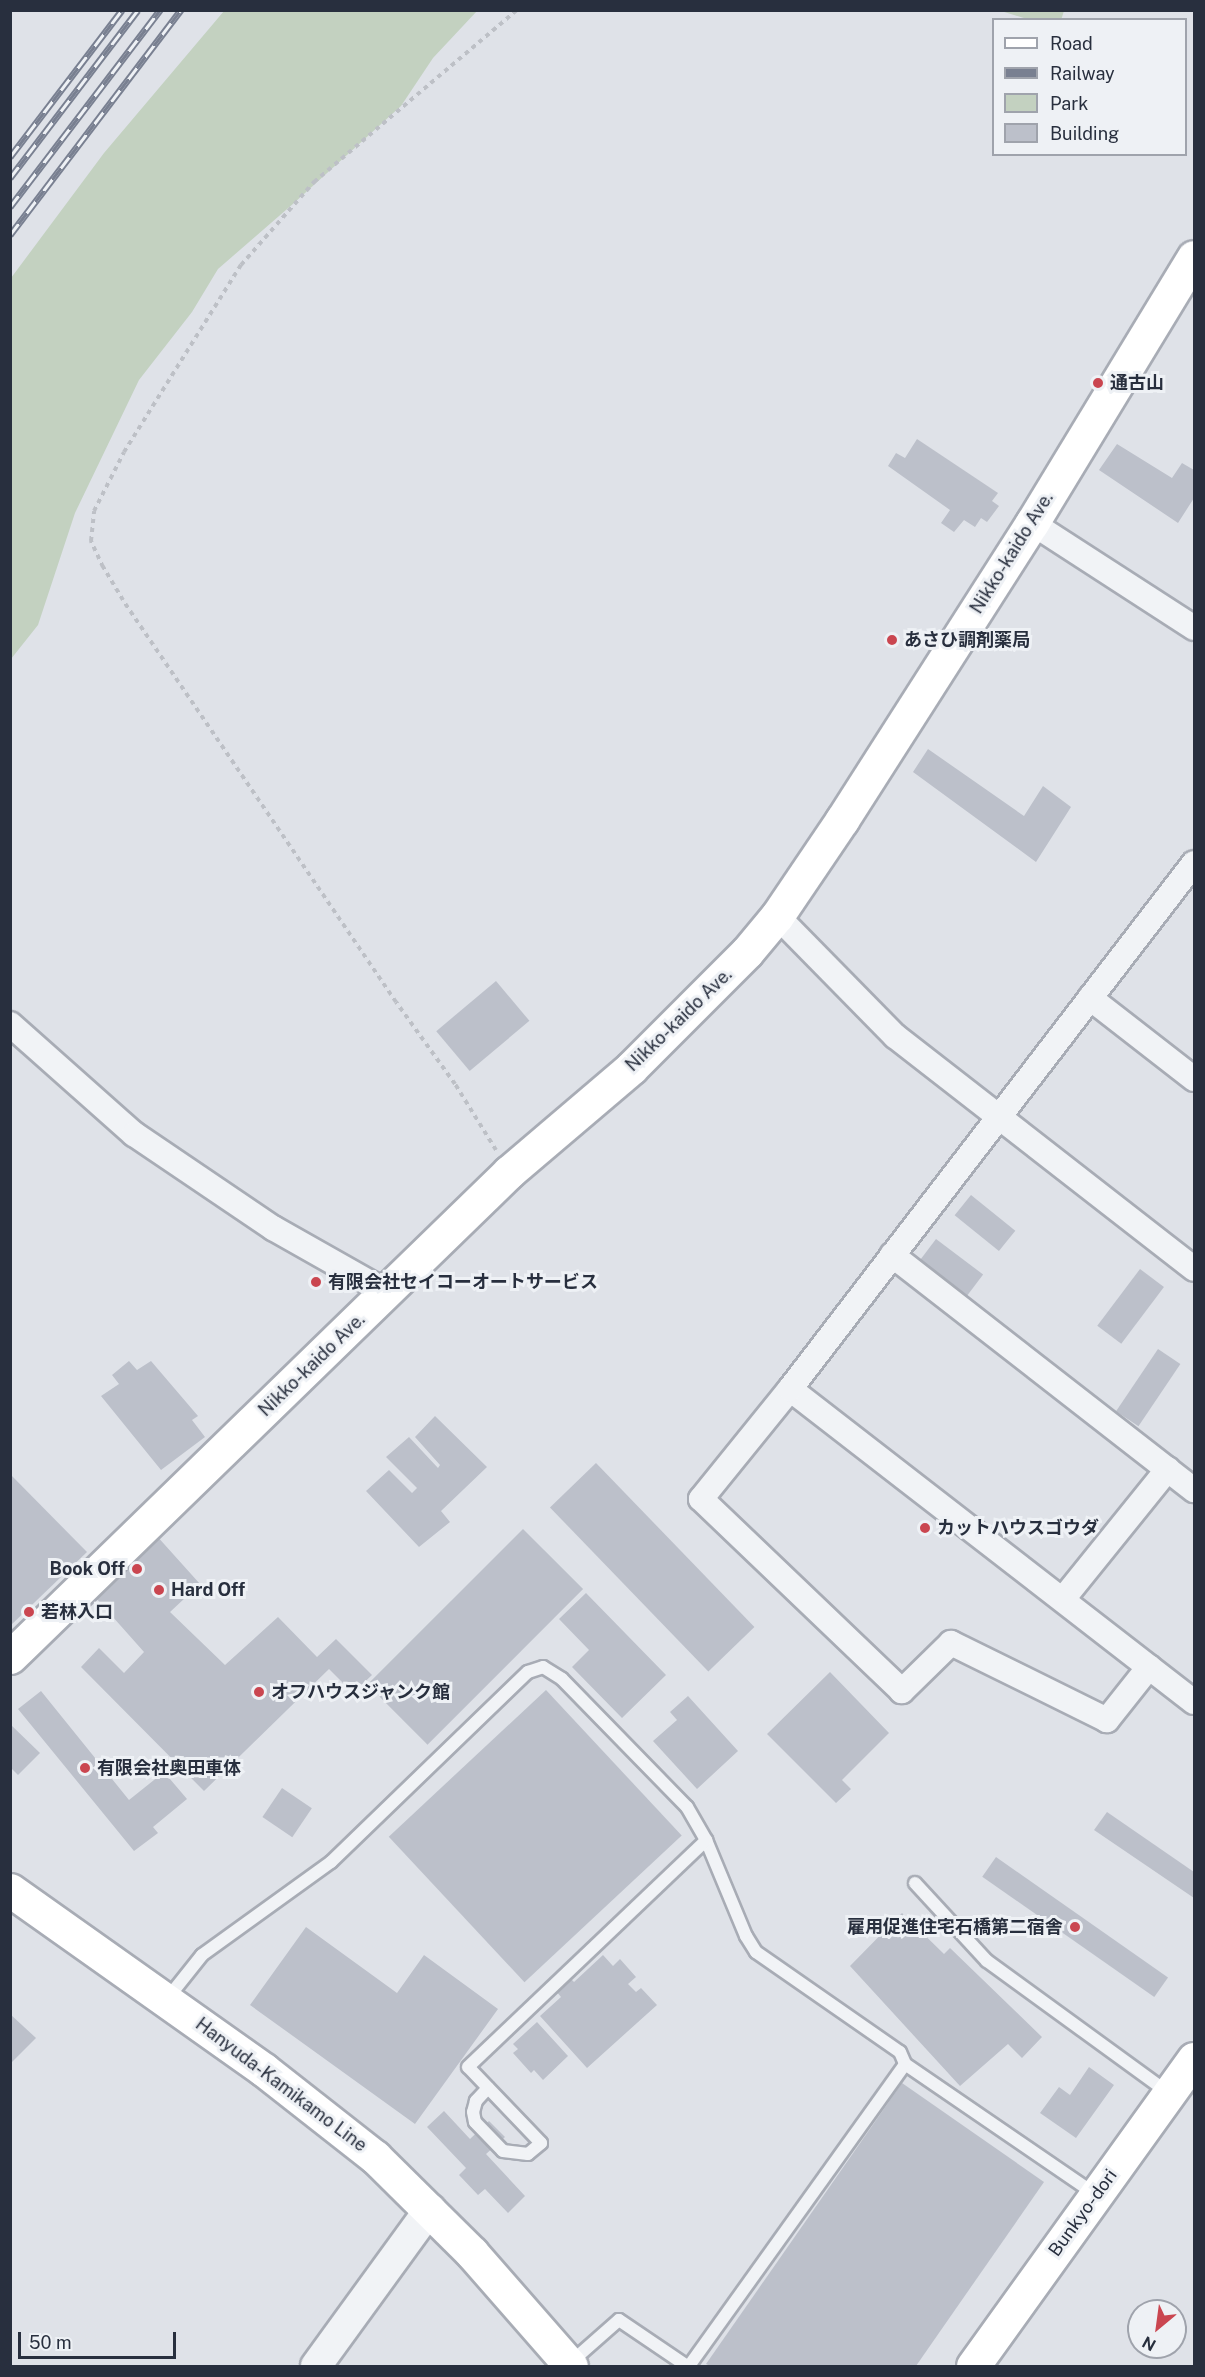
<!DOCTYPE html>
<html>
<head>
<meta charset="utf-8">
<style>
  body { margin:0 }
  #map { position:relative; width:1205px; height:2377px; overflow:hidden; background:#dfe2e8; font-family:"Public Sans","Noto Sans JP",sans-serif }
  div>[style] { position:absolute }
  .green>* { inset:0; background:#c3d1c0 }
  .building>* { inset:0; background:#bcc0ca; transform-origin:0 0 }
  .path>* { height:4px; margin-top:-2px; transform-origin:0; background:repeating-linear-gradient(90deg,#bdc0c6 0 4.5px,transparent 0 9px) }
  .roads { filter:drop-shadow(2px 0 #a8acb5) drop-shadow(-2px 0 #a8acb5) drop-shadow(0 2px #a8acb5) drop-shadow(0 -2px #a8acb5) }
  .service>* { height:12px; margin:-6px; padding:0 6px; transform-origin:6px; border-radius:6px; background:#f1f3f6 }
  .minor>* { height:24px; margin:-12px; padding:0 12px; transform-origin:12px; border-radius:12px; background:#f1f3f6 }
  .tertiary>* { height:30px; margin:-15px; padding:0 15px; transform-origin:15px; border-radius:15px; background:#f1f3f6 }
  .primary>* { height:33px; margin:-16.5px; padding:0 16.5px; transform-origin:16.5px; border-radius:16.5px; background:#fff }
  .trunk>* { height:33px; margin:-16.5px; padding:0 16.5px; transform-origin:16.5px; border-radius:16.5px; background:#fff }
  .rail>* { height:7px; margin-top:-3.5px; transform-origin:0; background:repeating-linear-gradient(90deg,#eef1f5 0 14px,#798091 0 28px); box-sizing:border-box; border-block:2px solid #798091 }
  .dots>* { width:16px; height:16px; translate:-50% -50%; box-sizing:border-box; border:3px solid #eef1f5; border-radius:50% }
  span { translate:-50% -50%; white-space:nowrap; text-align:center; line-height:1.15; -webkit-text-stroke:6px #eef1f5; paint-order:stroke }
  .poi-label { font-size:18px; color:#282f3e; font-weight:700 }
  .left { translate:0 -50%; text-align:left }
  .right { translate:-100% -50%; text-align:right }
  .street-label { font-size:18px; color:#282f3e }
  .frame { position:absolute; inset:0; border:12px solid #282f3e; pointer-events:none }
  .legend { position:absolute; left:992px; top:18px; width:195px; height:138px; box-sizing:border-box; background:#eef1f5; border:2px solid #9fa3ac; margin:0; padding:8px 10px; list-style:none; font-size:18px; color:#282f3e }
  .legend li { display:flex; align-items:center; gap:12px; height:30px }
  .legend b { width:30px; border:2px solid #9fa3ac }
  .north { position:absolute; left:1127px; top:2299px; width:60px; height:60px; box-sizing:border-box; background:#eef1f5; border:2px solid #9fa3ac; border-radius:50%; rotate:209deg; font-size:16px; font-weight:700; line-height:24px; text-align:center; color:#282f3e }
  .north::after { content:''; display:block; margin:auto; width:21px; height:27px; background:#ca4650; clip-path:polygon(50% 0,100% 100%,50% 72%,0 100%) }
  .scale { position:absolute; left:18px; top:2332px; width:158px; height:27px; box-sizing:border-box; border:3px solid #282f3e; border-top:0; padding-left:8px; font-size:18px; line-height:21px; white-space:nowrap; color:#282f3e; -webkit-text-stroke:4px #eef1f5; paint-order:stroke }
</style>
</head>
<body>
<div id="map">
  <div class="green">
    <i style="clip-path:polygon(224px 11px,477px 11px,433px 58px,401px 106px,294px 203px,218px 269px,192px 312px,139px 380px,75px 513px,38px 625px,11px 659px,11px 278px,104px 153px)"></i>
    <i style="clip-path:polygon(1001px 11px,1064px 11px,1061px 20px,1027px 19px)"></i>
  </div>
  <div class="building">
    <i style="clip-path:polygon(917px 439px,998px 493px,992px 501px,999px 506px,987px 522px,981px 518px,975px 527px,964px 520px,954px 532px,941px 523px,950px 510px,888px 466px,896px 453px,905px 458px)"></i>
    <i style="clip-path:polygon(1117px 444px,1172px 478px,1182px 463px,1194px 470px,1194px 498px,1178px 523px,1099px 470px)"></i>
    <i style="clip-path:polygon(928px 749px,1024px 816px,1043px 786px,1071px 807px,1036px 862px,913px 772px)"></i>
    <i style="left:496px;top:981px;width:52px;height:78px;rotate:50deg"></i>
    <i style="left:971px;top:1195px;width:57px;height:26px;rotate:39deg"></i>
    <i style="left:936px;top:1239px;width:59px;height:27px;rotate:37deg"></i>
    <i style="left:1140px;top:1269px;width:30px;height:71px;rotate:37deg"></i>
    <i style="left:1158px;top:1349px;width:27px;height:75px;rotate:34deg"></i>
    <i style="clip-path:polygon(129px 1361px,137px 1370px,151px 1361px,198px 1416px,192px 1420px,205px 1437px,161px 1470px,101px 1396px,119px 1384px,112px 1375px)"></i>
    <i style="clip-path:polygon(435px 1416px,487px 1467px,441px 1511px,450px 1522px,419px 1547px,366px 1491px,389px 1470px,412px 1493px,417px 1488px,386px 1457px,409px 1437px,438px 1468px,440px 1465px,415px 1437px)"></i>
    <i style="left:596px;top:1463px;width:228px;height:64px;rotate:46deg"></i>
    <i style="clip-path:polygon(10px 1474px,87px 1552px,10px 1626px)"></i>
    <i style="clip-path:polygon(147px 1525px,200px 1584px,170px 1612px,225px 1665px,278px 1617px,317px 1657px,336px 1639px,372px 1675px,353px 1693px,329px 1669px,204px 1791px,81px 1667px,99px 1648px,124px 1673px,144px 1652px,88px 1589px)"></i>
    <i style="left:523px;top:1529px;width:85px;height:220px;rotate:45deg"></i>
    <i style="clip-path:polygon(586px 1593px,666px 1675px,622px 1718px,572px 1667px,589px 1650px,559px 1619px)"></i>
    <i style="clip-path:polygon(830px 1672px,889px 1733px,842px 1780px,851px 1789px,836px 1803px,767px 1734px)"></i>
    <i style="left:546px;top:1690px;width:199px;height:215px;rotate:47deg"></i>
    <i style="clip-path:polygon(41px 1691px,129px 1800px,164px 1772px,187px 1799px,153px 1827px,158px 1833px,134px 1851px,18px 1709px)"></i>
    <i style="clip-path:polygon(688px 1696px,738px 1751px,697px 1789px,653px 1741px,677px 1720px,670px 1712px)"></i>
    <i style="clip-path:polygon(10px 1724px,40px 1753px,18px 1775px,10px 1767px)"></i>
    <i style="left:282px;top:1788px;width:36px;height:35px;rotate:34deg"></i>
    <i style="clip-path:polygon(1107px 1812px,1194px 1872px,1194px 1898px,1094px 1830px)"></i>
    <i style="left:996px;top:1857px;width:210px;height:24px;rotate:35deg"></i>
    <i style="clip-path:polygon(902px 1913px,944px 1954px,950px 1948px,1042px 2037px,1022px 2058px,1008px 2044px,960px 2086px,850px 1966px)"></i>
    <i style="clip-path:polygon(306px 1927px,397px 1993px,424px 1955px,498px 2009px,415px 2124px,250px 2005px)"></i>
    <i style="clip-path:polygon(603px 1955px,613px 1966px,620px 1959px,636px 1977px,628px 1984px,636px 1992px,641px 1988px,657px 2005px,587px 2068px,540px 2016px,561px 1997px,556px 1991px,570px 1978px,574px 1982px)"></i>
    <i style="clip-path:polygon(10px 2014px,36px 2038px,10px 2064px)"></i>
    <i style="clip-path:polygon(537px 2022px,568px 2056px,543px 2080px,534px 2070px,531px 2073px,513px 2053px,518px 2049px,513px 2044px)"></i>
    <i style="clip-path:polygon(1089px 2067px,1114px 2085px,1076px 2138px,1040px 2113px,1059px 2087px,1070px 2095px)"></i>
    <i style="clip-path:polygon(902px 2083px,1044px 2182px,916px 2366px,710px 2366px,706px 2364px)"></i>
    <i style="clip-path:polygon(444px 2111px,470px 2139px,489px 2121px,505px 2137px,486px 2154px,525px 2196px,508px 2213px,485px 2189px,478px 2195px,459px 2175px,466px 2168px,427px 2127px)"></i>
  </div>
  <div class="path">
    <i style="left:496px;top:1150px;width:78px;rotate:-121.8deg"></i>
    <i style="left:455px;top:1084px;width:101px;rotate:-125.7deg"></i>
    <i style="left:396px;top:1002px;width:486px;rotate:-124.2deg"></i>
    <i style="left:123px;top:600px;width:39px;rotate:-121deg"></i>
    <i style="left:103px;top:567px;width:29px;rotate:-115deg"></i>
    <i style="left:91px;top:541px;width:30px;rotate:-84deg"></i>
    <i style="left:94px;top:511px;width:66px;rotate:-63deg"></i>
    <i style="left:124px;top:452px;width:221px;rotate:-58deg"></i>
    <i style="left:241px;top:265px;width:111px;rotate:-48.7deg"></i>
    <i style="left:314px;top:182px;width:266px;rotate:-40.3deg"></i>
  </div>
  <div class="roads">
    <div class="service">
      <i style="left:915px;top:1883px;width:106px;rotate:47.3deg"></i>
      <i style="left:987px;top:1961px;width:223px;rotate:36deg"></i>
      <i style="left:167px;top:1999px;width:56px;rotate:-51.5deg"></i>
      <i style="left:202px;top:1955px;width:159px;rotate:-35.8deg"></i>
      <i style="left:331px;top:1862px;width:274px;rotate:-44deg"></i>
      <i style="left:528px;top:1672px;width:16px;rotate:-18deg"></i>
      <i style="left:543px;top:1667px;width:22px;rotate:32deg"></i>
      <i style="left:562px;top:1679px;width:179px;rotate:45.7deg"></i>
      <i style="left:687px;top:1807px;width:38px;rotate:60deg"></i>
      <i style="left:706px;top:1840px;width:104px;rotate:67.4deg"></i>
      <i style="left:746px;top:1936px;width:19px;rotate:58deg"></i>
      <i style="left:756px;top:1952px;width:175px;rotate:34.8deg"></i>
      <i style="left:900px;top:2052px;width:13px;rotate:67deg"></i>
      <i style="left:905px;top:2064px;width:232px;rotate:34.4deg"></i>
      <i style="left:488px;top:2088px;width:18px;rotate:133deg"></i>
      <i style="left:476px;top:2101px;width:11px;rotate:105deg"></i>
      <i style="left:473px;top:2112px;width:10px;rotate:79deg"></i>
      <i style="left:475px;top:2122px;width:40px;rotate:46deg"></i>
      <i style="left:503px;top:2151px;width:25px;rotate:7deg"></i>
      <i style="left:528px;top:2154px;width:17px;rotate:-40deg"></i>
      <i style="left:541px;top:2143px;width:105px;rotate:-133.8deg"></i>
      <i style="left:468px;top:2067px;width:329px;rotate:-43.6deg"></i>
      <i style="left:570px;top:2363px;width:65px;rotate:-41.3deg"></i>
      <i style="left:619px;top:2320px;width:82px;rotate:34.1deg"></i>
      <i style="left:689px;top:2366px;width:371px;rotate:-54.4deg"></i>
    </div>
    <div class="minor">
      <i style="left:1032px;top:523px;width:193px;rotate:32.9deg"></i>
      <i style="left:777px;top:916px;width:168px;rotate:45.5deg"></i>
      <i style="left:895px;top:1036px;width:379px;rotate:37.9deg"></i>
      <i style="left:1090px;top:998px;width:132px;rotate:37.9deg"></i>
      <i style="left:10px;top:1024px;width:166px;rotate:41.6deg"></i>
      <i style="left:134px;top:1134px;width:168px;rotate:34.1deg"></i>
      <i style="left:273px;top:1228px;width:130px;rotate:29.5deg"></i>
      <i style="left:892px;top:1255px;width:383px;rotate:37.9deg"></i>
      <i style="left:790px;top:1389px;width:511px;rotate:37.77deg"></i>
      <i style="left:1063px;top:1599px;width:167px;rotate:-51.1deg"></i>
      <i style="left:1149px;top:1667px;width:68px;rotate:128.4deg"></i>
      <i style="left:1107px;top:1720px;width:174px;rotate:-153.7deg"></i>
      <i style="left:951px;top:1643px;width:69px;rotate:135.6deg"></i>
      <i style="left:902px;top:1691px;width:278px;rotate:-136.3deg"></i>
      <i style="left:701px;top:1499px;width:141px;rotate:-51deg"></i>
      <i style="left:790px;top:1389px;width:663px;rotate:-52.47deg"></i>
    </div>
    <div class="tertiary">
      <i style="left:316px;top:2366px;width:194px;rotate:-54deg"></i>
    </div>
    <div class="primary">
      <i style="left:10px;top:1890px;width:311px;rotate:35.3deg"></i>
      <i style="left:264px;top:2070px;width:141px;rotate:38.1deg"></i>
      <i style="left:375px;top:2157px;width:136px;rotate:44.7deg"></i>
      <i style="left:472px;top:2253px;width:150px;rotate:48.8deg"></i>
      <i style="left:973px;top:2366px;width:378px;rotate:-54.3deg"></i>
    </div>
    <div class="trunk">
      <i style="left:10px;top:1657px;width:696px;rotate:-44.18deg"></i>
      <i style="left:509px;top:1172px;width:160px;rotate:-40.4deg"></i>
      <i style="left:631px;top:1068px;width:164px;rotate:-45deg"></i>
      <i style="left:747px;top:952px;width:47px;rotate:-50.2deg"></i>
      <i style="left:777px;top:916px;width:116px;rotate:-55.9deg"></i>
      <i style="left:842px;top:820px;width:353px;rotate:-57.4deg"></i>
      <i style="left:1032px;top:523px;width:311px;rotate:-58.7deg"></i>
    </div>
  </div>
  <div class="rail">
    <i style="left:10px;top:157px;width:185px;rotate:-52.7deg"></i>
    <i style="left:10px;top:178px;width:211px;rotate:-52.7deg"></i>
    <i style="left:10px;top:207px;width:248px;rotate:-52.7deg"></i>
    <i style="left:10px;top:235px;width:283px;rotate:-52.8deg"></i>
  </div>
  <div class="dots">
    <i style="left:1098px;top:383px;background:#ca4650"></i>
    <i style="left:892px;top:640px;background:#ca4650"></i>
    <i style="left:316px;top:1282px;background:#ca4650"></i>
    <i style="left:925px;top:1528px;background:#ca4650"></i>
    <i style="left:137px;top:1569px;background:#ca4650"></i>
    <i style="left:159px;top:1590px;background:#ca4650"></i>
    <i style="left:29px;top:1612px;background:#ca4650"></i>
    <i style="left:259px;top:1692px;background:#ca4650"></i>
    <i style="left:85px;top:1768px;background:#ca4650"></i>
    <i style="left:1075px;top:1927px;background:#ca4650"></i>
  </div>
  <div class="poi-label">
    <span class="left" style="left:1110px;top:383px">通古山</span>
    <span class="left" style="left:904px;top:640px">あさひ調剤薬局</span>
    <span class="left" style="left:328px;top:1282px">有限会社セイコーオートサービス</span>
    <span class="left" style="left:937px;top:1528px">カットハウスゴウダ</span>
    <span class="right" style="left:125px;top:1569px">Book Off</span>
    <span class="left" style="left:171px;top:1590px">Hard Off</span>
    <span class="left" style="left:41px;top:1612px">若林入口</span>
    <span class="left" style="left:271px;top:1692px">オフハウスジャンク館</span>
    <span class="left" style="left:97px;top:1768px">有限会社奥田車体</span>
    <span class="right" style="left:1063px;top:1927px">雇用促進住宅石橋第二宿舎</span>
  </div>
  <div class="street-label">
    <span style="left:1012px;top:553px;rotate:-58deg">Nikko-kaido Ave.</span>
    <span style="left:679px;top:1020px;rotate:-44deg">Nikko-kaido Ave.</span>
    <span style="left:312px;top:1365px;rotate:-44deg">Nikko-kaido Ave.</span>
    <span style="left:281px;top:2085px;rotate:37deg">Hanyuda-Kamikamo Line</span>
    <span style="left:1083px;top:2213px;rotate:-54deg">Bunkyo-dori</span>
  </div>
  <div class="frame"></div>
  <ul class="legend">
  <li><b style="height:8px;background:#fff"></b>Road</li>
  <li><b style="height:8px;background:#798091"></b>Railway</li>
  <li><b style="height:16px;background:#c3d1c0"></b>Park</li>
  <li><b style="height:16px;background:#bcc0ca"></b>Building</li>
  </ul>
  <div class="north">N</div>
  <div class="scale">50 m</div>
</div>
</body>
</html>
